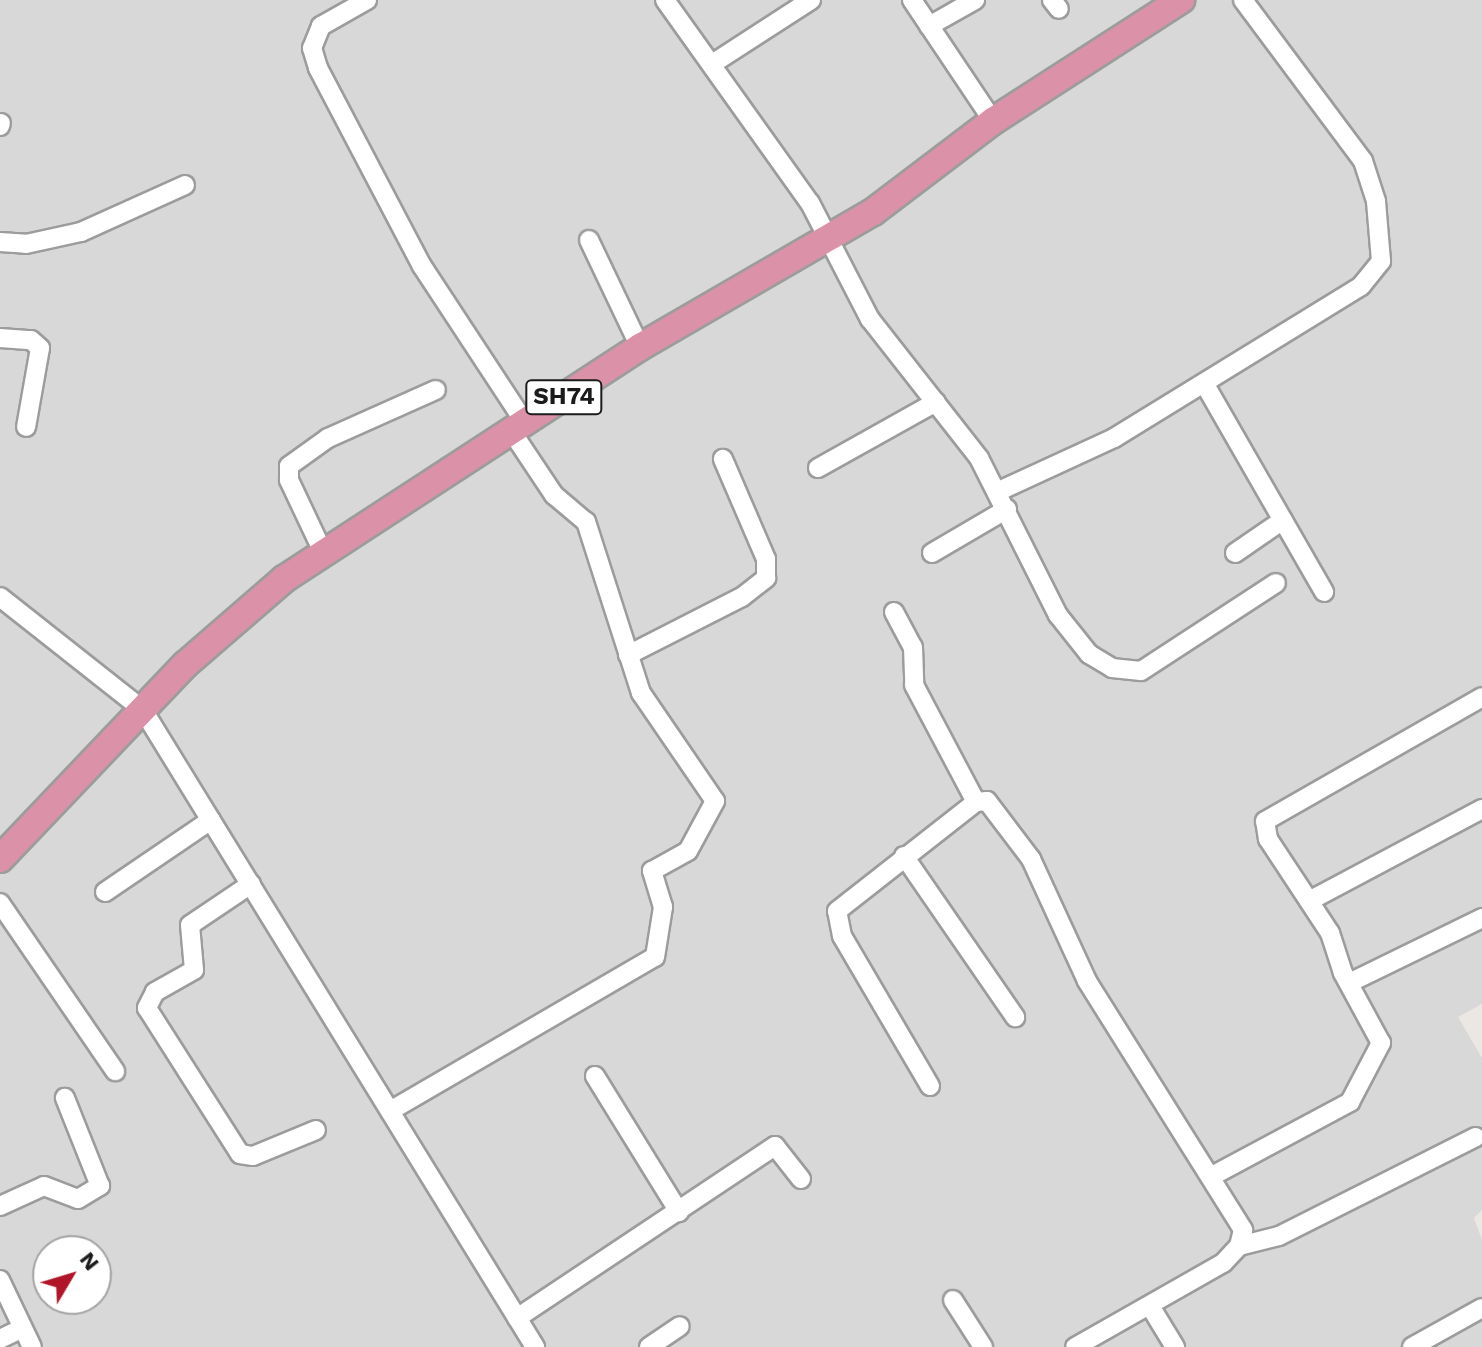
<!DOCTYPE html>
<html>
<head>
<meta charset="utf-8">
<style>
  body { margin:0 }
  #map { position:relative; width:1482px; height:1347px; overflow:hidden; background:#ebe7e2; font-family:"Work Sans",sans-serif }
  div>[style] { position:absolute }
  .residential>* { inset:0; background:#d9d8d8 }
  .roads { filter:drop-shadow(2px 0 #9c9c9c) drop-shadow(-2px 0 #9c9c9c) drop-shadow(0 2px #9c9c9c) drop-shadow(0 -2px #9c9c9c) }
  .minor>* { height:18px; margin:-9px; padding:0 9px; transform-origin:9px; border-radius:9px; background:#fff }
  .highway>* { height:26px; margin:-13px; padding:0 13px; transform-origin:13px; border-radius:13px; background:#db91a7 }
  span { translate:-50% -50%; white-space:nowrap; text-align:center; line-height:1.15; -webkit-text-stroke:8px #fff; paint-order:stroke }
  .shield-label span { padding:2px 6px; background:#fff; border:2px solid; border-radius:6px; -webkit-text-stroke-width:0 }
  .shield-label { font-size:24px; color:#1b1b1b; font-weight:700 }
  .north { position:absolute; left:32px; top:1235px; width:80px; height:80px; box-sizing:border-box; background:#fff; border:2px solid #a4a4a4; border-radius:50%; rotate:52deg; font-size:22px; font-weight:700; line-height:32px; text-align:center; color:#1b1b1b }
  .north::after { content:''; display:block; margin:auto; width:28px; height:36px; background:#b01627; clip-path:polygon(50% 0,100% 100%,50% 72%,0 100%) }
</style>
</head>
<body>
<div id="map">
  <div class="residential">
    <i style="clip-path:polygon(evenodd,0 0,1482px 0,1482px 1004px,1458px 1017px,1482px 1058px,1482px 1210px,1474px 1218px,1482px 1240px,1482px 1347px,0 1347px,0 0,48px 1251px,96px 1251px,96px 1299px,48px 1299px,48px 1251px)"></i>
  </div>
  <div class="roads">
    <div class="minor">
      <i style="left:367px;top:0;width:53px;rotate:150.5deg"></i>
      <i style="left:321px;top:26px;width:24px;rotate:112deg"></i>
      <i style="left:312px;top:48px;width:21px;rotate:73deg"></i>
      <i style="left:318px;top:68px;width:224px;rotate:62.3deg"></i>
      <i style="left:422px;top:266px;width:188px;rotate:56.7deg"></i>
      <i style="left:665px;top:0;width:249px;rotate:54.5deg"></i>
      <i style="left:810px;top:203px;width:131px;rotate:62.7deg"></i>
      <i style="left:870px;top:319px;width:177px;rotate:51.9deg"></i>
      <i style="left:979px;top:458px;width:176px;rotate:63.3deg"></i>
      <i style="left:1058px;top:615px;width:50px;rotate:51.5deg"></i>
      <i style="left:1089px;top:654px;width:27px;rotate:31deg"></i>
      <i style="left:1112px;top:668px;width:29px;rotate:6deg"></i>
      <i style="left:1141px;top:671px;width:161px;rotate:-33.1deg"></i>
      <i style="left:912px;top:0;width:146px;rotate:56.2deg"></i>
      <i style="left:1052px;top:0;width:11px;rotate:52deg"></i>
      <i style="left:929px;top:26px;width:53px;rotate:-29.5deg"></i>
      <i style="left:712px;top:64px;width:118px;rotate:-32.9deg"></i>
      <i style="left:0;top:126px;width:3px;rotate:-72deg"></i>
      <i style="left:589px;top:240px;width:119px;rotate:64.5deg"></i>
      <i style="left:0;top:242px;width:26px;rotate:4deg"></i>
      <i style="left:26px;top:244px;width:56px;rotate:-12.3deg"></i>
      <i style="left:81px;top:232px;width:114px;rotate:-24.3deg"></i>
      <i style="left:0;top:338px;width:31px;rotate:4deg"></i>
      <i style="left:31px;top:340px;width:12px;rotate:42deg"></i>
      <i style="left:40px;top:348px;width:80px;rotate:100deg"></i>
      <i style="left:1204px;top:383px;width:241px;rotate:60.1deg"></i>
      <i style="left:818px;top:468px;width:135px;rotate:-29.2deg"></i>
      <i style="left:999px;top:491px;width:127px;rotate:-24.7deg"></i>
      <i style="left:1114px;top:438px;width:290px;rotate:-31.6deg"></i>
      <i style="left:1361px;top:286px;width:32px;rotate:-51deg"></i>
      <i style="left:1381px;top:261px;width:60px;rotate:-94.8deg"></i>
      <i style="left:1376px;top:201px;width:42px;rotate:-108deg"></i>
      <i style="left:1363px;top:161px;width:201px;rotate:-126.7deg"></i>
      <i style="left:323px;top:552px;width:80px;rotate:-115.3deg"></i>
      <i style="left:289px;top:480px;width:14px;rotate:-90deg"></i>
      <i style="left:289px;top:466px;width:48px;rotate:-35.7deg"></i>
      <i style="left:328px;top:438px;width:118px;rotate:-24deg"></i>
      <i style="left:932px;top:553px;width:87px;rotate:-30.4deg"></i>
      <i style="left:1235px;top:553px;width:58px;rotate:-34.5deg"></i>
      <i style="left:0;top:597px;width:182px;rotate:38.3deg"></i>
      <i style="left:143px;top:710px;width:748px;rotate:58.39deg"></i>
      <i style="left:894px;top:612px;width:40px;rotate:62deg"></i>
      <i style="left:913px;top:647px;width:38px;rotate:88deg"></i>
      <i style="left:914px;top:685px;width:132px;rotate:62.1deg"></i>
      <i style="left:628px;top:655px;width:128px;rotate:-27deg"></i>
      <i style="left:742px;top:597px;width:31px;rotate:-38deg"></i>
      <i style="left:766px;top:578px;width:19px;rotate:-90deg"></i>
      <i style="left:766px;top:559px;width:109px;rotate:-113.3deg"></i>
      <i style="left:904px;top:856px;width:196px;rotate:55.4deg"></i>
      <i style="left:251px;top:884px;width:73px;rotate:146.1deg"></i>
      <i style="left:190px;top:925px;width:45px;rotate:84.9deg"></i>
      <i style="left:194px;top:970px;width:45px;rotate:150.6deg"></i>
      <i style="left:155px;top:992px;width:18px;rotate:117deg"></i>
      <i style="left:147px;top:1008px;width:173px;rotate:57.5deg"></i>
      <i style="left:240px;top:1154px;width:13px;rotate:9deg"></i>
      <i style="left:253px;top:1156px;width:68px;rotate:-22.4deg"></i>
      <i style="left:105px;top:892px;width:128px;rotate:-34.2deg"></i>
      <i style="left:1309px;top:901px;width:196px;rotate:-28deg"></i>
      <i style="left:0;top:903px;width:204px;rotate:55.6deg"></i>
      <i style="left:1349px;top:983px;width:148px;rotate:-26deg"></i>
      <i style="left:595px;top:1076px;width:160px;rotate:58.3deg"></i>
      <i style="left:930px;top:1086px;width:174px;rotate:-120.4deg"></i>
      <i style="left:842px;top:936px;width:25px;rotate:-101deg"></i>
      <i style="left:837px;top:911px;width:177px;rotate:-38.1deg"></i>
      <i style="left:976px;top:802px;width:11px;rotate:-5deg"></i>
      <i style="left:987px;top:801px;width:73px;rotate:52.8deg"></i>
      <i style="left:1031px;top:859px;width:134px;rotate:65.3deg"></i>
      <i style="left:1087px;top:981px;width:294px;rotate:57.9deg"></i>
      <i style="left:1243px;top:1230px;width:16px;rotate:104deg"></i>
      <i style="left:1239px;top:1246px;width:23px;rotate:133deg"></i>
      <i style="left:1223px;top:1263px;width:170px;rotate:150.4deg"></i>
      <i style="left:390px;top:1111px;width:306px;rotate:-30.2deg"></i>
      <i style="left:655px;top:957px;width:51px;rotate:-80.9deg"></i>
      <i style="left:663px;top:907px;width:38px;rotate:-107deg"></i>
      <i style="left:652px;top:871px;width:41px;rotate:-29.1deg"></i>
      <i style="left:688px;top:851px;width:57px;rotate:-61.6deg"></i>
      <i style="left:715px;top:801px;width:131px;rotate:-124.4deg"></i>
      <i style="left:641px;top:693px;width:180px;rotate:-107.8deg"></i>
      <i style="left:586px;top:522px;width:42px;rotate:-139.8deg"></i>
      <i style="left:554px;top:495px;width:76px;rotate:-123.7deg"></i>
      <i style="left:1212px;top:1176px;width:157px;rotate:-28.2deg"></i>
      <i style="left:1350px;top:1102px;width:67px;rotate:-62.3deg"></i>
      <i style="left:1381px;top:1043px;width:80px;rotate:-118.5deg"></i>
      <i style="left:1343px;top:973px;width:42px;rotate:-108deg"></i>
      <i style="left:1330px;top:933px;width:113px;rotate:-123.4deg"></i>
      <i style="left:1268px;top:839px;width:18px;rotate:-99deg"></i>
      <i style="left:1265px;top:821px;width:250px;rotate:-29.7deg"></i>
      <i style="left:0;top:1206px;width:48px;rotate:-24.4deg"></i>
      <i style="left:44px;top:1186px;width:36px;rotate:21deg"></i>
      <i style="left:78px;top:1199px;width:26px;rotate:-31deg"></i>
      <i style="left:100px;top:1186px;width:95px;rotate:-111.7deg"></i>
      <i style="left:1239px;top:1246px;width:41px;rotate:-14deg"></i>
      <i style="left:1279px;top:1236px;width:220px;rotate:-26.7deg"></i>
      <i style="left:0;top:1280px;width:74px;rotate:64.5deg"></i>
      <i style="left:953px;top:1300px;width:56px;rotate:57.4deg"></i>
      <i style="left:1150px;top:1306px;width:48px;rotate:58.6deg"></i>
      <i style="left:517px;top:1318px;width:310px;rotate:-33.7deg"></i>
      <i style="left:775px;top:1146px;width:42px;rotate:51.8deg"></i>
      <i style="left:0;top:1339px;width:25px;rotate:-26deg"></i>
      <i style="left:649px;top:1347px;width:37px;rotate:-34deg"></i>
      <i style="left:1412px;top:1347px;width:80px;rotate:-29.1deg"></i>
    </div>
    <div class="highway">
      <i style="left:0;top:859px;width:269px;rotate:-46.4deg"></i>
      <i style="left:186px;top:664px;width:130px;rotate:-40.9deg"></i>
      <i style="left:284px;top:579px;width:425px;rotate:-33.1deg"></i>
      <i style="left:640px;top:347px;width:269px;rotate:-30.1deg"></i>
      <i style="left:873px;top:212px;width:151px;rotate:-37.2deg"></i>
      <i style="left:993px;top:121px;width:224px;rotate:-32.8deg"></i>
    </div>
  </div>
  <div class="shield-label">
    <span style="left:564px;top:397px">SH74</span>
  </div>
  <div class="north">N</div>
</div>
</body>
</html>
